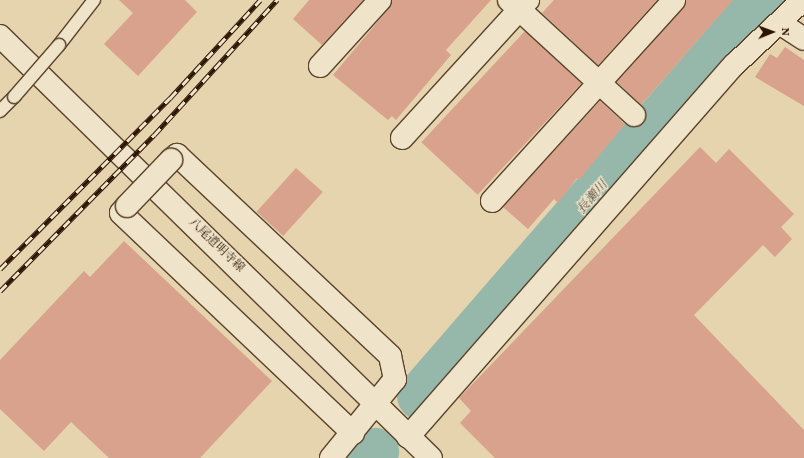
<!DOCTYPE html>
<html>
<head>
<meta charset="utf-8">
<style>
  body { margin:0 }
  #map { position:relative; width:804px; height:458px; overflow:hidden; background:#e6d4ae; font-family:Vollkorn,"Noto Serif JP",serif }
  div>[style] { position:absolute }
  .river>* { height:48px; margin:-24px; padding:0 24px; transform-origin:24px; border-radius:24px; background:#96b8ab }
  .building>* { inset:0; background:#d9a28c; transform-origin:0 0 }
  .roads { filter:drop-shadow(1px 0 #5a442c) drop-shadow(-1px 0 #5a442c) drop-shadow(0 1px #5a442c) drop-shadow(0 -1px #5a442c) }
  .service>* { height:12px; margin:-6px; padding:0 6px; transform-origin:6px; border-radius:6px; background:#efe3ca }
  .minor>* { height:22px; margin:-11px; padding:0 11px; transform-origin:11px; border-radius:11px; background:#efe3ca }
  .tertiary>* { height:22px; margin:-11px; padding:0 11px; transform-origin:11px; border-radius:11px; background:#efe3ca }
  .secondary>* { height:22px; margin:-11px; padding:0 11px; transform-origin:11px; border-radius:11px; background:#efe3ca }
  .rail>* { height:4.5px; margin-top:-2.25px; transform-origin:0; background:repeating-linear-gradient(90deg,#efe3ca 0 9px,#2b1401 0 18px); box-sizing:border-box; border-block:1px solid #2b1401 }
  .bridges { filter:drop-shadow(1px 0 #5a442c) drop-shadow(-1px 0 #5a442c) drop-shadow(0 1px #5a442c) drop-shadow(0 -1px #5a442c) }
  .service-bridge>* { height:12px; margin:-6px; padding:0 6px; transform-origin:6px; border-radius:6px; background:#efe3ca }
  .minor-bridge>* { height:22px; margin:-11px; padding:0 11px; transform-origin:11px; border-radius:11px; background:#efe3ca }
  span { translate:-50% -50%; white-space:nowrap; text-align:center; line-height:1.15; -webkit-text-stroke:3px #efe3ca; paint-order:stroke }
  .street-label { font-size:12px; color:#2b1401 }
  .water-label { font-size:13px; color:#504d3c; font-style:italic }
  .north { position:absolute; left:752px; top:12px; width:40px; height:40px; -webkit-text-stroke:3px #efe3ca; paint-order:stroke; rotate:89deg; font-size:11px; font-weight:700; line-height:16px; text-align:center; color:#2b1401 }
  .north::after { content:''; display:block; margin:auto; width:14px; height:18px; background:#2b1401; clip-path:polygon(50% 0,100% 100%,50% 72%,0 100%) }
</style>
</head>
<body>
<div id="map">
  <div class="river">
    <i style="left:421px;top:396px;width:524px;rotate:-49.1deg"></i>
    <i style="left:370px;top:458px;width:8px;rotate:-50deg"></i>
  </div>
  <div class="building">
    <i style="clip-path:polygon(119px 0,185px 0,197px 12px,138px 76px,104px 44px,133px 13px)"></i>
    <i style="clip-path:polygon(309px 0,363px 0,322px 45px,293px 19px)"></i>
    <i style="clip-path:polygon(392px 0,491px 0,446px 50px,451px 55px,396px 120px,392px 116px,388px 120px,333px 75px,389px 8px)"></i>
    <i style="clip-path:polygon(554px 0,657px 0,598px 65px,542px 13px)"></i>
    <i style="clip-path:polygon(686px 0,733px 0,641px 105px,617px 82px,683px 8px)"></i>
    <i style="left:525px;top:31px;width:77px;height:152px;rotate:43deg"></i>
    <i style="clip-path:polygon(785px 47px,804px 60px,804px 106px,755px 77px,770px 54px,777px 58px)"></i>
    <i style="clip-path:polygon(600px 101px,625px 124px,579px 180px,577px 178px,558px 203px,554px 199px,528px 229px,503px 207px)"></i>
    <i style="clip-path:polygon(700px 147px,716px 163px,729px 149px,794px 214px,781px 227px,792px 239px,775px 257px,763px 245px,694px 315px,804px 430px,804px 458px,495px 458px,460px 423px,471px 411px,459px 398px)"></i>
    <i style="left:296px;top:168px;width:36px;height:59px;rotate:42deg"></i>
    <i style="clip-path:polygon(124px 241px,272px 381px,200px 458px,109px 458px,71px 422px,44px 451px,0 409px,0 360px,84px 271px,90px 277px)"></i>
  </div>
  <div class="roads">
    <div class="service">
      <i style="left:59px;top:45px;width:57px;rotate:-52.1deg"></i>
      <i style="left:0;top:111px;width:20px;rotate:-45deg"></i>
    </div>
    <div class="minor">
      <i style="left:509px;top:0;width:170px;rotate:42.6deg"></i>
      <i style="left:781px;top:24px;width:27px;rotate:33deg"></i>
      <i style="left:320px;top:66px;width:89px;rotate:-47.7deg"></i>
      <i style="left:402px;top:138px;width:187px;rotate:-47.6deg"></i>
      <i style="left:171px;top:160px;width:8px;rotate:-40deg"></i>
      <i style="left:177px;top:155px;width:293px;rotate:43.3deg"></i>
      <i style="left:390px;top:356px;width:24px;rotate:78deg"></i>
      <i style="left:395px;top:379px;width:32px;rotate:129deg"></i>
      <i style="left:492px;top:201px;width:271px;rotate:-47.8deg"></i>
      <i style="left:127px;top:206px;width:9px;rotate:131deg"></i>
      <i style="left:121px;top:213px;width:320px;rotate:43.5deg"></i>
      <i style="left:408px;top:437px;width:495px;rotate:-48.8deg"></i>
      <i style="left:734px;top:65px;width:95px;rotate:-43.3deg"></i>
    </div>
    <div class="tertiary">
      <i style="left:331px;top:458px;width:70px;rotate:-50.8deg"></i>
    </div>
    <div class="secondary">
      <i style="left:0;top:36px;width:603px;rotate:44.4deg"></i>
    </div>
  </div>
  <div class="rail">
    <i style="left:0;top:269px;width:241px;rotate:-45.2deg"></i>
    <i style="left:170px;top:98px;width:133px;rotate:-47.4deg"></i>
    <i style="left:0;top:291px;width:219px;rotate:-45.4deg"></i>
    <i style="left:154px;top:135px;width:183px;rotate:-47.7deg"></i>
  </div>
  <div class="bridges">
    <div class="service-bridge">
      <i style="left:14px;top:97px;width:69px;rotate:-49.1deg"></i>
    </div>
    <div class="minor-bridge">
      <i style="left:127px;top:206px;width:64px;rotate:-46.3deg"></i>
    </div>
  </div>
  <div class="street-label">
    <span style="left:216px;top:246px;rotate:44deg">八尾道明寺線</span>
  </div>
  <div class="water-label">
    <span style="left:593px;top:198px;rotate:-49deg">長瀬川</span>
  </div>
  <div class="north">N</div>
</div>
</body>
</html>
